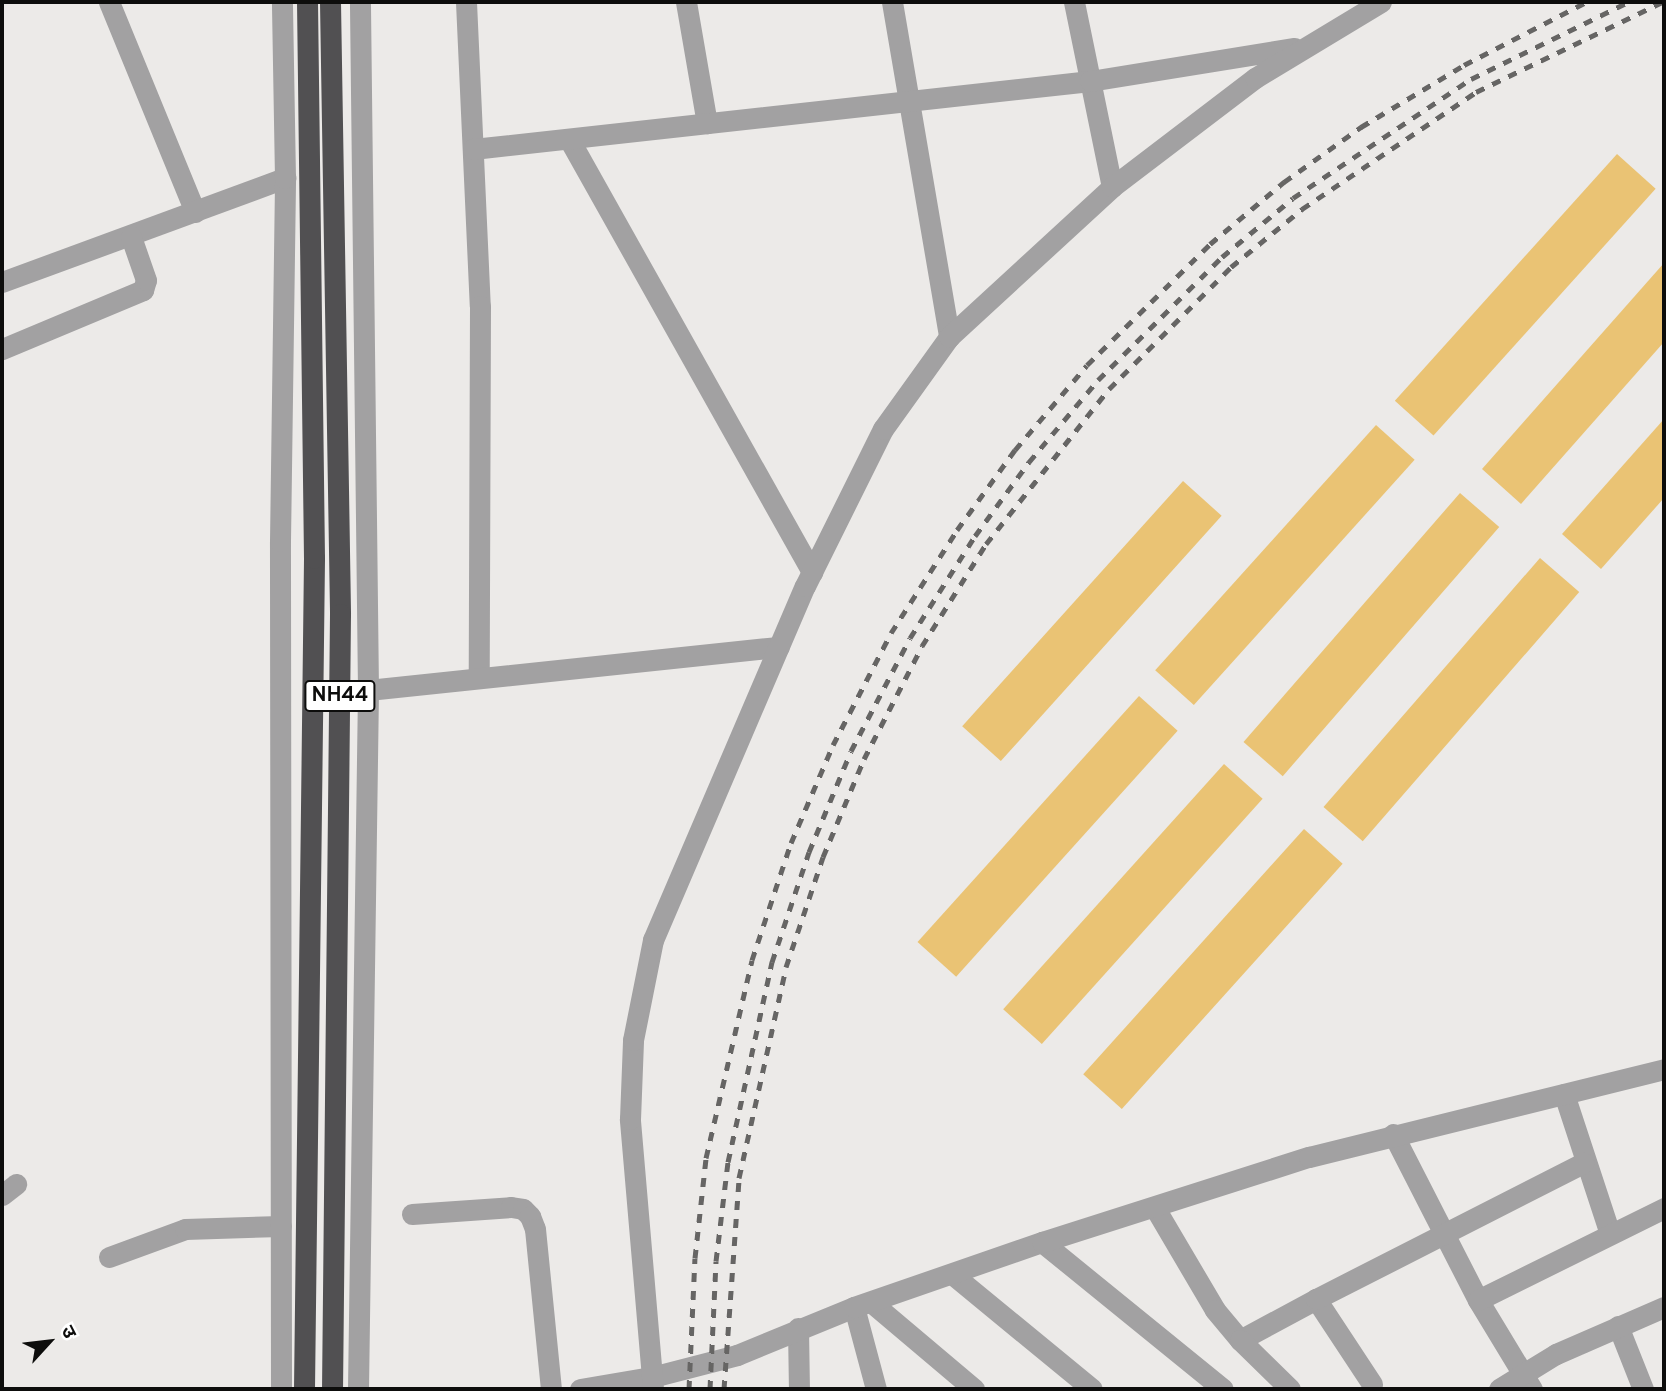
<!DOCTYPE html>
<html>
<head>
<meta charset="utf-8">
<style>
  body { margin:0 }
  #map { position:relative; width:1666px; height:1391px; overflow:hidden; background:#eceae8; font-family:Overpass,"Noto Sans Devanagari",sans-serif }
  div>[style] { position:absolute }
  .building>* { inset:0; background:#eac374; transform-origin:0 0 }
  .minor>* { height:21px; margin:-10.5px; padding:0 10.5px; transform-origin:10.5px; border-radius:10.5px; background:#a2a1a2 }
  .highway>* { height:21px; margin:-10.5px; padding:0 10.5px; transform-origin:10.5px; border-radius:10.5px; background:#515052 }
  .rail>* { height:5px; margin-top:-2.5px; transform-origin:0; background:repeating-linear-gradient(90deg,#666564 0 9px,transparent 0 18px) }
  span { translate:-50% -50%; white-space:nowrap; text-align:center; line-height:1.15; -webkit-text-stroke:5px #fff; paint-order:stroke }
  .shield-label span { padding:2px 5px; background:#fff; border:2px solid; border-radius:5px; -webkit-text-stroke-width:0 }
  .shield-label { font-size:21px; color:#0d0d0c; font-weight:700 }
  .frame { position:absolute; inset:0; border:4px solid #0d0d0c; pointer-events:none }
  .north { position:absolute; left:14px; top:1307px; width:70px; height:70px; -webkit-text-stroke:5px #fff; paint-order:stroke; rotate:63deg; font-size:19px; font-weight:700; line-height:28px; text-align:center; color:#0d0d0c }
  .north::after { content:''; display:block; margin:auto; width:24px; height:32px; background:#0d0d0c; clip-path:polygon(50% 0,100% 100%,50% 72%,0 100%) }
</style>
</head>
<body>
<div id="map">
  <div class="building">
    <i style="left:1617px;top:154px;width:52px;height:332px;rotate:42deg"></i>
    <i style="clip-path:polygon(1664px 263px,1664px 342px,1521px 504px,1482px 469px)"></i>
    <i style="clip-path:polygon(1664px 419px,1664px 498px,1601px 569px,1562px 534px)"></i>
    <i style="left:1376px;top:425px;width:52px;height:330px;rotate:42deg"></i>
    <i style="left:1183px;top:481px;width:52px;height:330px;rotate:42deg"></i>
    <i style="left:1460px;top:493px;width:52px;height:330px;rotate:41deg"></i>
    <i style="left:1540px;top:558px;width:52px;height:330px;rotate:41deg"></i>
    <i style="left:1139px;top:696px;width:52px;height:331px;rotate:42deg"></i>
    <i style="left:1224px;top:764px;width:52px;height:330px;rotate:42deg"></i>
    <i style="left:1304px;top:829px;width:52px;height:330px;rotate:42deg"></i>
  </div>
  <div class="minor">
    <i style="left:109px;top:2px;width:227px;rotate:67.7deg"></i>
    <i style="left:466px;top:2px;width:304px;rotate:87.4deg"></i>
    <i style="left:480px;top:306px;width:372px;rotate:90.2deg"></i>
    <i style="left:686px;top:2px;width:123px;rotate:80.2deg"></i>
    <i style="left:892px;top:2px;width:340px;rotate:80.3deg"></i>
    <i style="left:1074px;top:2px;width:189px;rotate:78.4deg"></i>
    <i style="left:569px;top:139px;width:497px;rotate:60.7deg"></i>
    <i style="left:473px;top:149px;width:621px;rotate:-6.29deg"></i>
    <i style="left:1090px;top:81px;width:207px;rotate:-9.2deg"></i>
    <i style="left:2px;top:282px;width:302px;rotate:-20.2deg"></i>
    <i style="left:2px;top:349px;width:153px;rotate:-22.7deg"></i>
    <i style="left:143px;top:290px;width:10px;rotate:-73deg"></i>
    <i style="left:146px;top:280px;width:46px;rotate:-109.2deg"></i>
    <i style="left:368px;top:690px;width:413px;rotate:-6deg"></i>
    <i style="left:1564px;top:1094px;width:147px;rotate:71.8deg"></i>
    <i style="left:1393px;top:1134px;width:186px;rotate:62.9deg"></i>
    <i style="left:1478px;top:1300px;width:104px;rotate:58.8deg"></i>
    <i style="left:2px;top:1195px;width:18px;rotate:-38deg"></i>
    <i style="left:1155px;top:1208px;width:118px;rotate:59.5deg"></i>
    <i style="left:1215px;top:1310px;width:39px;rotate:50deg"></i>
    <i style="left:1240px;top:1340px;width:86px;rotate:-28.3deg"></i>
    <i style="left:412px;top:1214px;width:99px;rotate:-4deg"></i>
    <i style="left:511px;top:1207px;width:12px;rotate:9deg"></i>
    <i style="left:523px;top:1209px;width:10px;rotate:45deg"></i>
    <i style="left:530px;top:1216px;width:14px;rotate:69deg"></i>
    <i style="left:535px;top:1229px;width:161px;rotate:84.3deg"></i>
    <i style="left:1042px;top:1242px;width:233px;rotate:39.1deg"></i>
    <i style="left:109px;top:1257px;width:81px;rotate:-20.2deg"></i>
    <i style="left:185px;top:1229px;width:96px;rotate:-1.8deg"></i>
    <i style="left:952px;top:1274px;width:181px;rotate:39.4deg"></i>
    <i style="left:1478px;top:1300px;width:208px;rotate:-26.3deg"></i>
    <i style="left:871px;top:1302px;width:135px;rotate:40.2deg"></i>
    <i style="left:854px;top:1307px;width:85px;rotate:75deg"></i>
    <i style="left:1618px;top:1326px;width:68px;rotate:68.4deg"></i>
    <i style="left:798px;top:1328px;width:61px;rotate:89.1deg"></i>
    <i style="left:1240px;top:1340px;width:70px;rotate:44.4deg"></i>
    <i style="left:1372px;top:1384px;width:102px;rotate:-123.4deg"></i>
    <i style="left:1316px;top:1299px;width:300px;rotate:-27deg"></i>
    <i style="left:281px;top:1389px;width:848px;rotate:-90.07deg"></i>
    <i style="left:280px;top:541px;width:363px;rotate:-89.2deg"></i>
    <i style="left:285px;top:178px;width:176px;rotate:-91deg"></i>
    <i style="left:358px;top:1389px;width:699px;rotate:-89.18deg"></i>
    <i style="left:368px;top:690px;width:688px;rotate:-90.67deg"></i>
    <i style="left:580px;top:1389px;width:73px;rotate:-9.5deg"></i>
    <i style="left:652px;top:1377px;width:88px;rotate:-14.5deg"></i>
    <i style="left:737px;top:1355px;width:126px;rotate:-22.3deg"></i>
    <i style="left:854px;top:1307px;width:199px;rotate:-19.1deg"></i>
    <i style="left:1042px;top:1242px;width:280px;rotate:-17.7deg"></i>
    <i style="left:1309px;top:1157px;width:366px;rotate:-13.9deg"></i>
    <i style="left:653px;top:1389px;width:271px;rotate:-94.9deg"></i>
    <i style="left:630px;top:1119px;width:79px;rotate:-87.8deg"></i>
    <i style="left:633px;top:1040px;width:102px;rotate:-78.7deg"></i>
    <i style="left:653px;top:940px;width:385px;rotate:-66.8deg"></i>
    <i style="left:805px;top:586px;width:175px;rotate:-63.6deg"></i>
    <i style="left:883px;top:429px;width:113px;rotate:-54.3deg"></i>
    <i style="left:949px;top:337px;width:222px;rotate:-42.6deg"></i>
    <i style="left:1112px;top:187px;width:180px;rotate:-37.3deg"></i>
    <i style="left:1255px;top:78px;width:147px;rotate:-31.1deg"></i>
    <i style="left:1499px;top:1389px;width:67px;rotate:-31.6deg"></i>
    <i style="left:1556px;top:1354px;width:118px;rotate:-23.5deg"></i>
  </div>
  <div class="highway">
    <i style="left:330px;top:2px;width:612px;rotate:89.06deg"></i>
    <i style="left:340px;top:614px;width:775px;rotate:90.59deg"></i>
    <i style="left:304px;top:1389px;width:831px;rotate:-89.31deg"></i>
    <i style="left:314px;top:558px;width:556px;rotate:-90.72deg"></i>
  </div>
  <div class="rail">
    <i style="left:689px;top:1389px;width:131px;rotate:-87.4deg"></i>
    <i style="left:695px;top:1258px;width:101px;rotate:-83.7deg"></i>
    <i style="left:706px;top:1158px;width:203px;rotate:-76.9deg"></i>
    <i style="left:752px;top:960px;width:123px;rotate:-71.6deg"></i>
    <i style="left:791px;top:843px;width:107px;rotate:-66.8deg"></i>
    <i style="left:833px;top:745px;width:126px;rotate:-62.6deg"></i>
    <i style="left:891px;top:633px;width:122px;rotate:-57.3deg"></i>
    <i style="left:957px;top:530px;width:99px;rotate:-54.1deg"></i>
    <i style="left:1015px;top:450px;width:111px;rotate:-49.7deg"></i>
    <i style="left:1087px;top:365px;width:173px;rotate:-44.5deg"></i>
    <i style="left:1210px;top:244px;width:97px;rotate:-40deg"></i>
    <i style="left:1284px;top:182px;width:95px;rotate:-35.5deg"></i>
    <i style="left:1361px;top:127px;width:120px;rotate:-31deg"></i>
    <i style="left:1464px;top:65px;width:137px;rotate:-27.3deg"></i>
    <i style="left:710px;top:1389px;width:128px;rotate:-87.3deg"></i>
    <i style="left:716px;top:1261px;width:100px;rotate:-83.1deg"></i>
    <i style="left:728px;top:1162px;width:205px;rotate:-77.6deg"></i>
    <i style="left:772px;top:962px;width:116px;rotate:-71.4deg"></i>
    <i style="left:809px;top:852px;width:109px;rotate:-67.4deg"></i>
    <i style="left:851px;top:751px;width:127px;rotate:-62.4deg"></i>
    <i style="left:910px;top:638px;width:121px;rotate:-57.5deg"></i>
    <i style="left:975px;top:536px;width:92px;rotate:-53.9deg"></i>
    <i style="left:1029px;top:462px;width:107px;rotate:-49.9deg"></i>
    <i style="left:1098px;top:380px;width:175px;rotate:-44.8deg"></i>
    <i style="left:1222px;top:257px;width:92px;rotate:-39.7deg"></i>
    <i style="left:1293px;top:198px;width:214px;rotate:-33.8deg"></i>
    <i style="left:1471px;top:79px;width:175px;rotate:-26.1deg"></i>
    <i style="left:724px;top:1389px;width:212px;rotate:-85.9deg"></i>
    <i style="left:739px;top:1178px;width:216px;rotate:-77.4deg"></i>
    <i style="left:786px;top:967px;width:116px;rotate:-71.4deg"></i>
    <i style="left:823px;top:857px;width:106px;rotate:-67.3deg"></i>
    <i style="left:864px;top:759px;width:127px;rotate:-62.8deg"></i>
    <i style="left:922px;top:646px;width:120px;rotate:-57.9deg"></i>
    <i style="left:986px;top:544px;width:198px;rotate:-51.6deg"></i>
    <i style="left:1109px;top:389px;width:173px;rotate:-45deg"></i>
    <i style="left:1231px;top:267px;width:92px;rotate:-39.2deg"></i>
    <i style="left:1302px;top:209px;width:210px;rotate:-33.9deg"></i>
    <i style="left:1476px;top:92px;width:207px;rotate:-25.8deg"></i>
  </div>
  <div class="shield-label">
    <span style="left:340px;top:696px">NH44</span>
  </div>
  <div class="frame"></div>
  <div class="north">उ</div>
</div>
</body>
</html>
